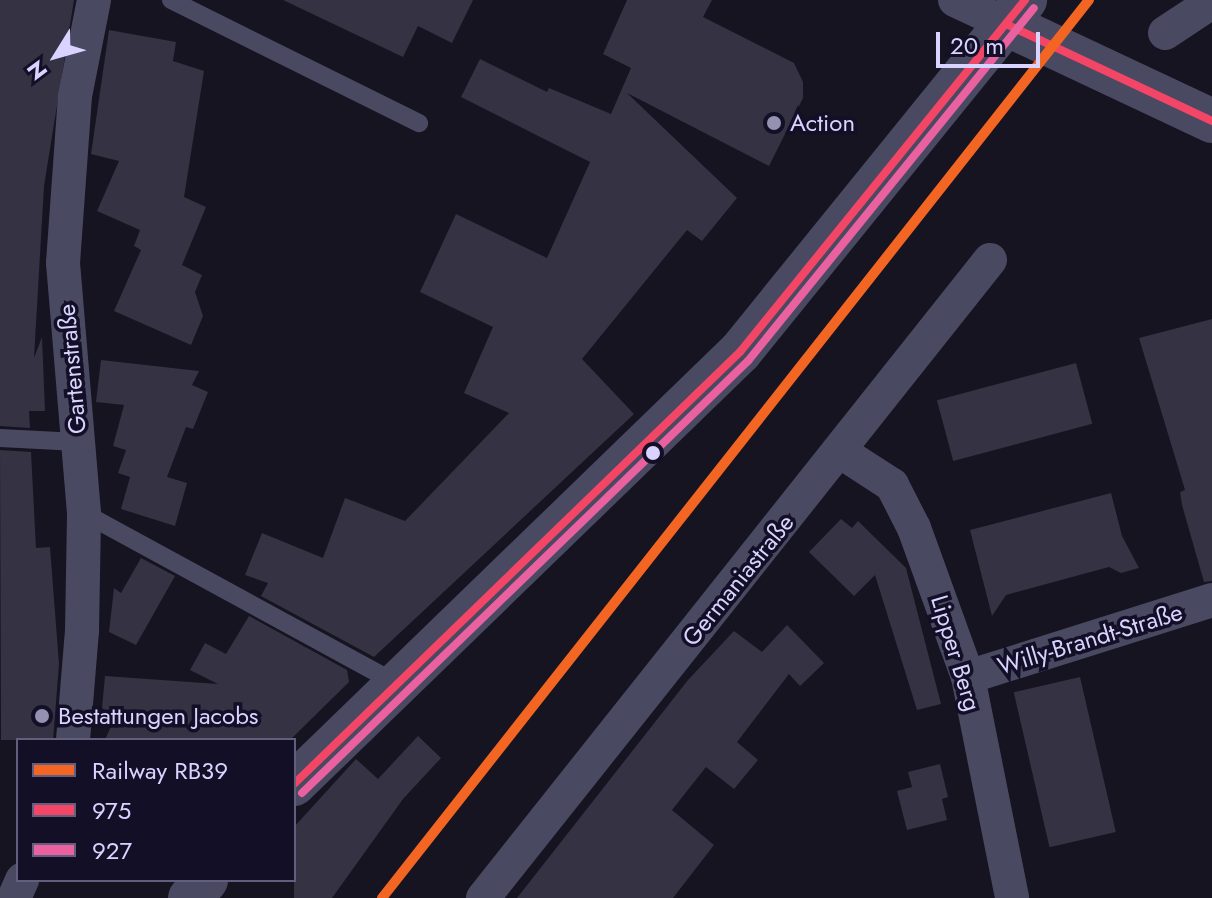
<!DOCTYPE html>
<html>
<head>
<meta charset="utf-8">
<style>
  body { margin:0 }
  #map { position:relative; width:1212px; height:898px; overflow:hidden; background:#161421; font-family:Jost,sans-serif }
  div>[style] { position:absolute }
  .building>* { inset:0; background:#343243; transform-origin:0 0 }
  .service>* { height:18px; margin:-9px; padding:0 9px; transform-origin:9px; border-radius:9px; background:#4a4962 }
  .minor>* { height:34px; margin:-17px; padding:0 17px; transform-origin:17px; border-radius:17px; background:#4a4962 }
  .tertiary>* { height:44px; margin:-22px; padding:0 22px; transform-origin:22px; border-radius:22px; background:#4a4962 }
  .bus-1>* { height:8px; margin:-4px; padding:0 4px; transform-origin:4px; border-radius:4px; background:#f34667 }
  .bus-2>* { height:8px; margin:-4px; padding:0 4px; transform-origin:4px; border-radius:4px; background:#e9619e }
  .rail-1>* { height:10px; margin:-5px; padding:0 5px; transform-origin:5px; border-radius:5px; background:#f26522 }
  .dots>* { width:22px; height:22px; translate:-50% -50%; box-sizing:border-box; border:4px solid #130f26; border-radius:50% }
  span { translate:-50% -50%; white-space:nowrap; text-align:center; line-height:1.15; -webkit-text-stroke:7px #130f26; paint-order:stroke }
  .poi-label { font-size:24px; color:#d9d4ff }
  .left { translate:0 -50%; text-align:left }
  .street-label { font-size:24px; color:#d9d4ff }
  .legend { position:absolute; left:16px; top:738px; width:280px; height:144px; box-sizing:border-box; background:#130f26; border:2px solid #625e7d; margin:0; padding:10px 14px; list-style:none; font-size:24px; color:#d9d4ff }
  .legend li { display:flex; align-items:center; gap:16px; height:40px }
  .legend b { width:40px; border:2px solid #625e7d }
  .north { position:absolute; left:16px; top:16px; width:80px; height:80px; -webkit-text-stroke:6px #130f26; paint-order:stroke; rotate:233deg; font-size:22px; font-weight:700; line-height:32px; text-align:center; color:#d9d4ff }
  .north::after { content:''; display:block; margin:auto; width:28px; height:36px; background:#d9d4ff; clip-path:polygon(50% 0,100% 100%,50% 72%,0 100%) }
  .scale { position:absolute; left:936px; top:32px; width:104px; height:36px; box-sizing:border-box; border:4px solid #d9d4ff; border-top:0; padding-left:10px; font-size:24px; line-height:28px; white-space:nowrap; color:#d9d4ff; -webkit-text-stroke:6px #130f26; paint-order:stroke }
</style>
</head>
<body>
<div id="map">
  <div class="building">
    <i style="clip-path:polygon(0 0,74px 0,44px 186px,34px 358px,42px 337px,45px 411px,29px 411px,30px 428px,0 426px)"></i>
    <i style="clip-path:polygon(283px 0,473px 0,452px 43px,418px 26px,403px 57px)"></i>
    <i style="clip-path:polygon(627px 0,712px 0,703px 17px,794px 63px,803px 82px,803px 98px,769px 166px,627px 93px,737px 198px,702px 241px,687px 230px,582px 359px,634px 414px,374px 657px,261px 596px,268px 583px,245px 575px,262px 533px,323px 558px,345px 498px,405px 521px,509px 413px,464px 393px,493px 327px,420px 292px,456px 214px,547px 258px,590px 162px,461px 97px,480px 59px,547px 92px,549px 88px,611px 114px,631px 68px,603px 54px)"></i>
    <i style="clip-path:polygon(109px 30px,176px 42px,173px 61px,204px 71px,184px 197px,206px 207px,182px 265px,202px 275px,195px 292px,203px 316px,191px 345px,114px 311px,141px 250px,134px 246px,140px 230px,97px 211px,119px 161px,91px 154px)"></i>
    <i style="clip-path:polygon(1212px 319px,1212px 581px,1204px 582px,1182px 505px,1180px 492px,1185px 490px,1139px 338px)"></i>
    <i style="clip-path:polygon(101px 360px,199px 371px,192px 385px,208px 392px,193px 429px,186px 427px,167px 477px,187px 483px,175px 526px,121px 509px,130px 477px,118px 473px,126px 450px,113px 446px,124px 405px,96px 402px)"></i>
    <i style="left:1076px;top:363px;width:63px;height:144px;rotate:75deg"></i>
    <i style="clip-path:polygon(0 450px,31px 452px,36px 548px,50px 547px,59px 664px,53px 740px,1px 740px)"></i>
    <i style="clip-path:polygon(1111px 493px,1122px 536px,1139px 568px,1121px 573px,1109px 567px,1006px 595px,992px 616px,970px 530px)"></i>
    <i style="clip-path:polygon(841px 519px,852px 528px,858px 521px,906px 568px,941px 704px,917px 710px,875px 575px,854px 596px,809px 552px)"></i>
    <i style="clip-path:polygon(141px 558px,175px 576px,136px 645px,109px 632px,114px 588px,121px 593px)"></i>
    <i style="clip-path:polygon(249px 616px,347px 670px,349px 682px,290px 740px,105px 740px,115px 717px,102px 708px,105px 676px,218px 684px,190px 670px,205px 643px,226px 654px)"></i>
    <i style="clip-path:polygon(787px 625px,824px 663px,800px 686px,789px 674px,737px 742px,758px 760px,734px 789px,706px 767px,672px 810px,714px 845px,673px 898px,517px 898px,688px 680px,734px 631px,762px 652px)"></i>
    <i style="left:1080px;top:677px;width:159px;height:68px;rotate:77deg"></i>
    <i style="clip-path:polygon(418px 736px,441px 758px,403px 799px,332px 898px,294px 898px,294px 827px,356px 759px,378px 779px)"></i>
    <i style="clip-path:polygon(940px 764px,948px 797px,942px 799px,947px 820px,907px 830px,897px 791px,912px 787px,908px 772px)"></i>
  </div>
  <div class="service">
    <i style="left:171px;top:0;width:277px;rotate:26.4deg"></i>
    <i style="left:0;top:438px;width:78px;rotate:2.9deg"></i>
    <i style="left:84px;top:513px;width:353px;rotate:28.6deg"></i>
  </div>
  <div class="minor">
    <i style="left:955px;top:0;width:56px;rotate:25.2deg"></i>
    <i style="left:1165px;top:33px;width:56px;rotate:-33.4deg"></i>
    <i style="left:841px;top:452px;width:61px;rotate:32.9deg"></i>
    <i style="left:892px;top:485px;width:48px;rotate:62.9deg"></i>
    <i style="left:914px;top:528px;width:158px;rotate:70.1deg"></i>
    <i style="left:968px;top:677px;width:225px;rotate:78.7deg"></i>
    <i style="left:968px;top:677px;width:256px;rotate:-17.5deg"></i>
    <i style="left:73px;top:740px;width:109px;rotate:-85.3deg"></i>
    <i style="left:82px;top:631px;width:118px;rotate:-89deg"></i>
    <i style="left:84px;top:513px;width:251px;rotate:-94.8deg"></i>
    <i style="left:63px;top:263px;width:167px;rotate:-85.9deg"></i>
    <i style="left:75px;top:96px;width:98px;rotate:-78.8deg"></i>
    <i style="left:14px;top:898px;width:20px;rotate:-66deg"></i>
    <i style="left:483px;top:898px;width:815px;rotate:-51.53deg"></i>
  </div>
  <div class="tertiary">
    <i style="left:1006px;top:24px;width:228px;rotate:25.2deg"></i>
    <i style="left:294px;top:784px;width:621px;rotate:-44.09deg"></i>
    <i style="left:740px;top:352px;width:453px;rotate:-51deg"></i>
    <i style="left:190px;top:898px;width:24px;rotate:-48deg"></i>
  </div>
  <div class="bus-1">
    <i style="left:1006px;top:24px;width:228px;rotate:25.2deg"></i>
    <i style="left:294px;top:784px;width:621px;rotate:-44.09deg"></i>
    <i style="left:740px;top:352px;width:453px;rotate:-51deg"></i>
  </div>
  <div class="bus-2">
    <i style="left:302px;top:793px;width:621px;rotate:-44.09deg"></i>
    <i style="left:748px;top:361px;width:454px;rotate:-51deg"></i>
  </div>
  <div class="rail-1">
    <i style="left:382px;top:898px;width:1143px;rotate:-51.79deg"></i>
  </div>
  <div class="dots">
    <i style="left:774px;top:123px;background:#9591b1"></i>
    <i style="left:653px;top:453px;background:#d9d4ff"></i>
    <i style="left:42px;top:716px;background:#9591b1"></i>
  </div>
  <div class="poi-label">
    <span class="left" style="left:790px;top:123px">Action</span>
    <span class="left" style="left:58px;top:716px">Bestattungen Jacobs</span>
  </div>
  <div class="street-label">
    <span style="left:72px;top:369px;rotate:-95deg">Gartenstraße</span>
    <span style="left:738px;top:580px;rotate:-51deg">Germaniastraße</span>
    <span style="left:1090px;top:639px;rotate:-17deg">Willy-Brandt-Straße</span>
    <span style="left:956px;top:653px;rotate:73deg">Lipper Berg</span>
  </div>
  <ul class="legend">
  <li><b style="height:10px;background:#f26522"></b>Railway RB39</li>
  <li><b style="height:10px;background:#f34667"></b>975</li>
  <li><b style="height:10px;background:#e9619e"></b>927</li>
  </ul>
  <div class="north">N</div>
  <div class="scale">20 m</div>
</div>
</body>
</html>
